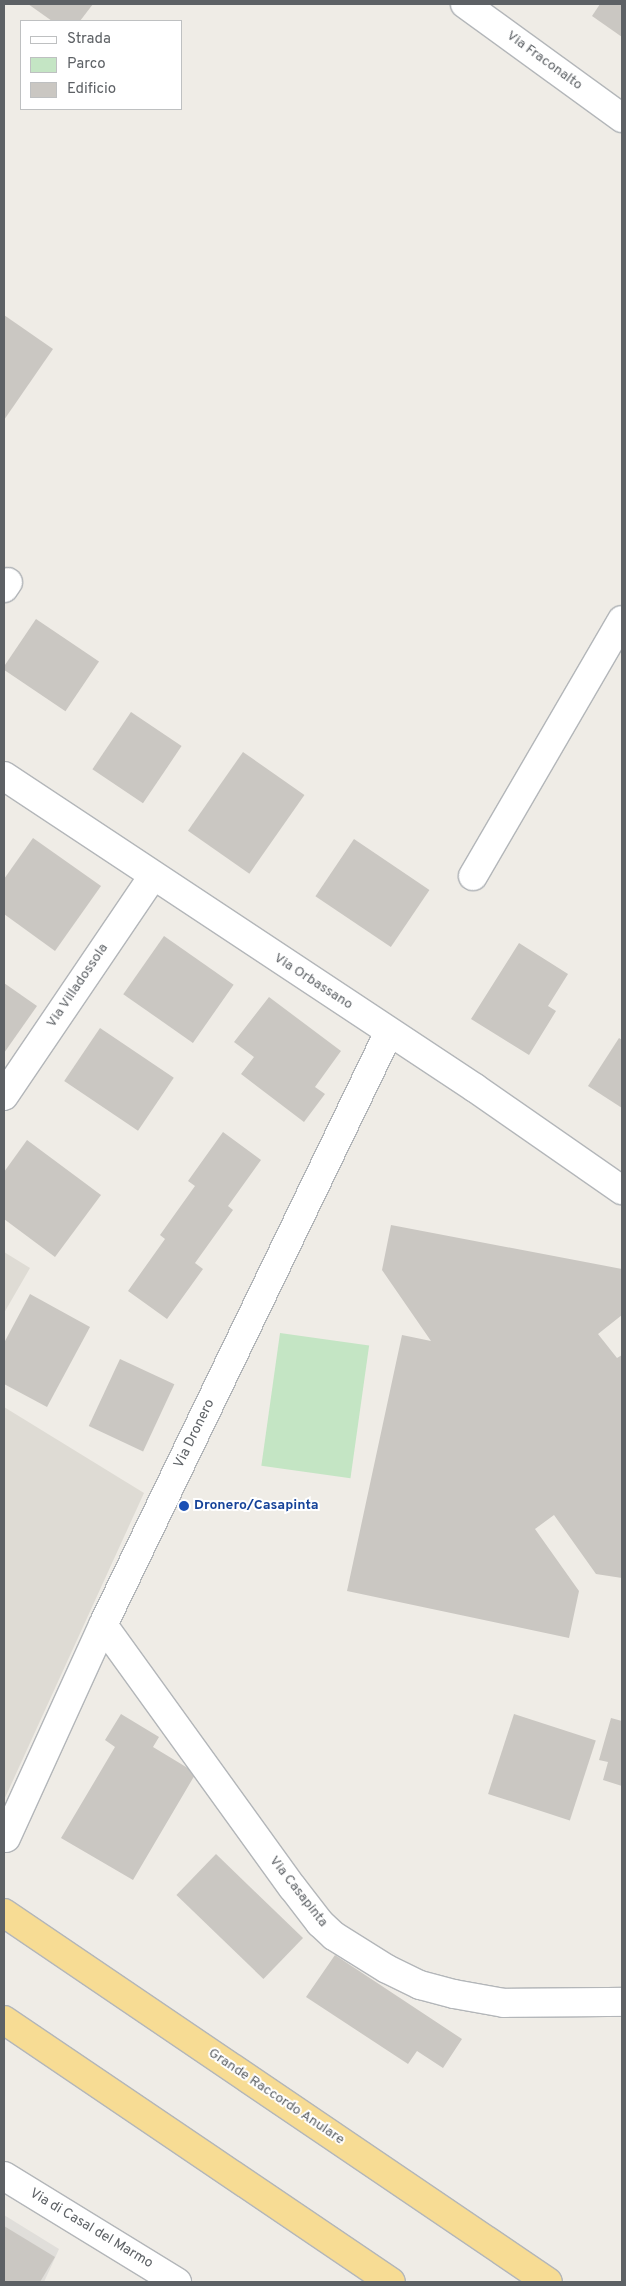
<!DOCTYPE html>
<html>
<head>
<meta charset="utf-8">
<style>
  body { margin:0 }
  #map { position:relative; width:626px; height:2286px; overflow:hidden; background:#efece6; font-family:Overpass,sans-serif }
  div>[style] { position:absolute }
  .industrial>* { inset:0; background:#e0deda }
  .education>* { inset:0; background:#dedbd4 }
  .green>* { inset:0; background:#c4e5c4; transform-origin:0 0 }
  .building>* { inset:0; background:#cac7c2; transform-origin:0 0 }
  .roads { filter:drop-shadow(1px 0 #b3b6b9) drop-shadow(-1px 0 #b3b6b9) drop-shadow(0 1px #b3b6b9) drop-shadow(0 -1px #b3b6b9) }
  .street>* { height:28px; margin:-14px; padding:0 14px; transform-origin:14px; border-radius:14px; background:#fff }
  .secondary>* { height:28px; margin:-14px; padding:0 14px; transform-origin:14px; border-radius:14px; background:#fff }
  .highway>* { height:28px; margin:-14px; padding:0 14px; transform-origin:14px; border-radius:14px; background:#f7dc94 }
  .dots>* { width:14px; height:14px; translate:-50% -50%; box-sizing:border-box; border:2px solid #fff; border-radius:50% }
  span { translate:-50% -50%; white-space:nowrap; text-align:center; line-height:1.15; -webkit-text-stroke:4px #fff; paint-order:stroke }
  .street-label { font-size:14px; color:#5d6165 }
  .transit-label { font-size:14px; color:#164399; font-weight:700 }
  .left { translate:0 -50%; text-align:left }
  .frame { position:absolute; inset:0; border:5px solid #5d6165; pointer-events:none }
  .legend { position:absolute; left:20px; top:20px; width:162px; height:90px; box-sizing:border-box; background:#fff; border:1px solid #bec0c1; margin:0; padding:6px 9px; list-style:none; font-size:15px; color:#5d6165 }
  .legend li { display:flex; align-items:center; gap:10px; height:25px }
  .legend b { width:25px; border:1px solid #bec0c1 }
</style>
</head>
<body>
<div id="map">
  <div class="industrial">
    <i style="clip-path:polygon(4px 2215px,59px 2249px,44px 2282px,4px 2282px)"></i>
  </div>
  <div class="education">
    <i style="clip-path:polygon(4px 1252px,30px 1268px,4px 1313px)"></i>
    <i style="clip-path:polygon(4px 1407px,144px 1493px,4px 1800px)"></i>
  </div>
  <div class="green">
    <i style="left:280px;top:1333px;width:90px;height:134px;rotate:8deg"></i>
  </div>
  <div class="building">
    <i style="clip-path:polygon(28px 4px,93px 4px,80px 21px,52px 21px)"></i>
    <i style="clip-path:polygon(600px 4px,622px 4px,622px 37px,592px 16px)"></i>
    <i style="clip-path:polygon(4px 315px,53px 349px,4px 420px)"></i>
    <i style="left:36px;top:619px;width:76px;height:60px;rotate:34deg"></i>
    <i style="left:131px;top:712px;width:61px;height:69px;rotate:34deg"></i>
    <i style="left:243px;top:752px;width:75px;height:96px;rotate:35deg"></i>
    <i style="clip-path:polygon(33px 838px,101px 886px,55px 951px,4px 914px,4px 879px)"></i>
    <i style="left:354px;top:839px;width:91px;height:69px;rotate:34deg"></i>
    <i style="left:164px;top:936px;width:85px;height:71px;rotate:35deg"></i>
    <i style="clip-path:polygon(519px 943px,568px 974px,548px 1006px,556px 1011px,529px 1055px,471px 1019px)"></i>
    <i style="clip-path:polygon(4px 983px,37px 1006px,4px 1053px)"></i>
    <i style="clip-path:polygon(269px 997px,341px 1051px,315px 1087px,325px 1094px,304px 1122px,241px 1074px,254px 1057px,234px 1042px)"></i>
    <i style="left:100px;top:1028px;width:89px;height:64px;rotate:34deg"></i>
    <i style="clip-path:polygon(619px 1038px,622px 1040px,622px 1108px,588px 1086px)"></i>
    <i style="clip-path:polygon(223px 1132px,261px 1160px,228px 1206px,233px 1210px,195px 1263px,203px 1269px,167px 1319px,128px 1291px,165px 1239px,160px 1235px,195px 1186px,188px 1181px)"></i>
    <i style="clip-path:polygon(27px 1140px,101px 1195px,55px 1257px,4px 1219px,4px 1172px)"></i>
    <i style="clip-path:polygon(391px 1225px,622px 1269px,622px 1315px,598px 1334px,617px 1358px,622px 1355px,622px 1578px,596px 1574px,554px 1515px,535px 1529px,579px 1591px,569px 1638px,347px 1591px,402px 1335px,431px 1341px,382px 1270px)"></i>
    <i style="clip-path:polygon(30px 1294px,90px 1327px,47px 1407px,4px 1384px,4px 1343px)"></i>
    <i style="left:120px;top:1359px;width:60px;height:74px;rotate:25deg"></i>
    <i style="clip-path:polygon(121px 1714px,159px 1737px,153px 1747px,196px 1773px,133px 1880px,61px 1838px,115px 1747px,105px 1740px)"></i>
    <i style="left:514px;top:1714px;width:86px;height:84px;rotate:18deg"></i>
    <i style="clip-path:polygon(611px 1718px,622px 1721px,622px 1786px,603px 1780px,608px 1762px,599px 1760px)"></i>
    <i style="left:216px;top:1854px;width:121px;height:57px;rotate:44deg"></i>
    <i style="clip-path:polygon(335px 1955px,462px 2039px,443px 2068px,417px 2051px,408px 2064px,306px 1997px)"></i>
    <i style="clip-path:polygon(4px 2226px,55px 2257px,40px 2282px,4px 2282px)"></i>
  </div>
  <div class="roads">
    <div class="street">
      <i style="left:465px;top:4px;width:194px;rotate:36deg"></i>
      <i style="left:4px;top:588px;width:7px;rotate:-56deg"></i>
      <i style="left:4px;top:776px;width:565px;rotate:33.52deg"></i>
      <i style="left:475px;top:1088px;width:179px;rotate:34.8deg"></i>
      <i style="left:473px;top:876px;width:296px;rotate:-59.8deg"></i>
      <i style="left:4px;top:1096px;width:266px;rotate:-55.9deg"></i>
      <i style="left:103px;top:1625px;width:324px;rotate:54.2deg"></i>
      <i style="left:293px;top:1888px;width:44px;rotate:52.4deg"></i>
      <i style="left:320px;top:1923px;width:19px;rotate:43deg"></i>
      <i style="left:334px;top:1936px;width:62px;rotate:31.9deg"></i>
      <i style="left:387px;top:1969px;width:37px;rotate:26deg"></i>
      <i style="left:420px;top:1985px;width:35px;rotate:15deg"></i>
      <i style="left:454px;top:1994px;width:51px;rotate:10.2deg"></i>
      <i style="left:504px;top:2003px;width:118px;rotate:-0.5deg"></i>
      <i style="left:6px;top:1838px;width:234px;rotate:-65.5deg"></i>
      <i style="left:103px;top:1625px;width:658px;rotate:-64.25deg"></i>
    </div>
    <div class="secondary">
      <i style="left:4px;top:2176px;width:203px;rotate:31.5deg"></i>
    </div>
    <div class="highway">
      <i style="left:4px;top:1913px;width:657px;rotate:34.15deg"></i>
      <i style="left:4px;top:2020px;width:467px;rotate:34.1deg"></i>
    </div>
  </div>
  <div class="dots">
    <i style="left:184px;top:1506px;background:#1a4fb4"></i>
  </div>
  <div class="street-label">
    <span style="left:544px;top:61px;rotate:36deg">Via Fraconalto</span>
    <span style="left:313px;top:982px;rotate:33deg">Via Orbassano</span>
    <span style="left:78px;top:986px;rotate:-56deg">Via Villadossola</span>
    <span style="left:195px;top:1434px;rotate:-64deg">Via Dronero</span>
    <span style="left:298px;top:1892px;rotate:52deg">Via Casapinta</span>
    <span style="left:276px;top:2097px;rotate:34deg">Grande Raccordo Anulare</span>
    <span style="left:91px;top:2229px;rotate:31deg">Via di Casal del Marmo</span>
  </div>
  <div class="transit-label">
    <span class="left" style="left:194px;top:1506px">Dronero/Casapinta</span>
  </div>
  <div class="frame"></div>
  <ul class="legend">
  <li><b style="height:6px;background:#fff"></b>Strada</li>
  <li><b style="height:14px;background:#c4e5c4"></b>Parco</li>
  <li><b style="height:14px;background:#cac7c2"></b>Edificio</li>
  </ul>
</div>
</body>
</html>
